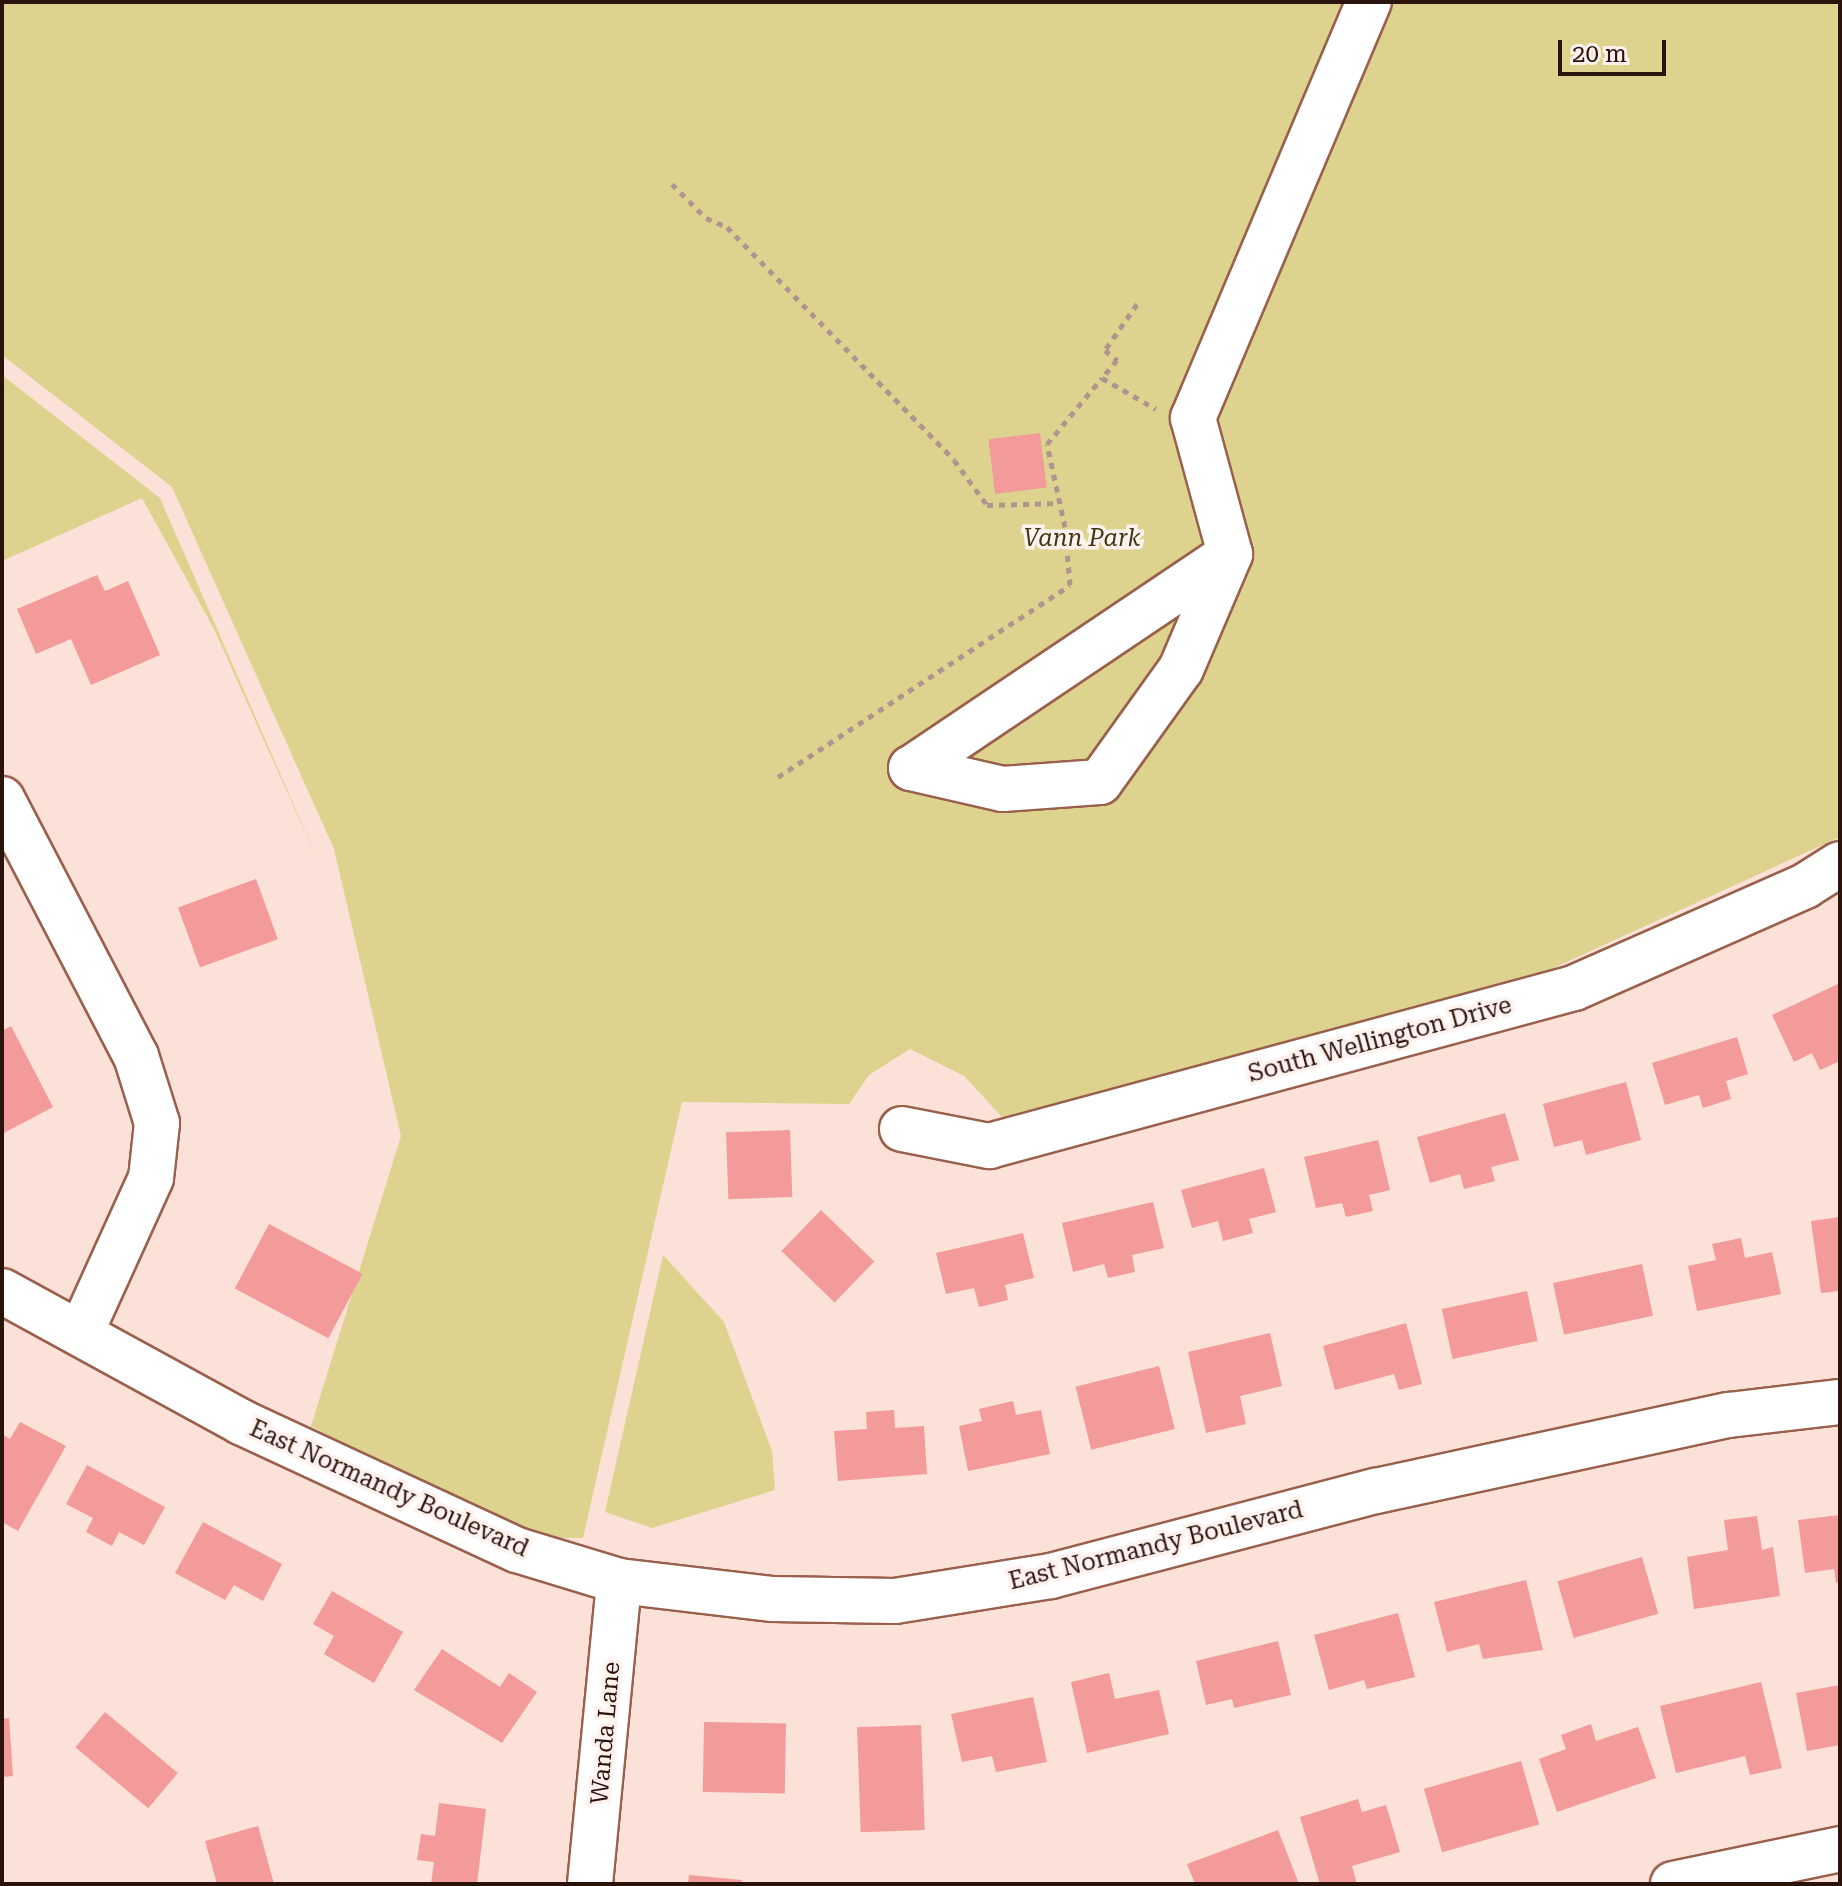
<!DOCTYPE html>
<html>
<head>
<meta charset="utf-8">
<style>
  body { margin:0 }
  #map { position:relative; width:1842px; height:1886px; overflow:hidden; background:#fce1d8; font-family:"Roboto Serif",serif }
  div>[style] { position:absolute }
  .green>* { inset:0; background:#ded38e }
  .building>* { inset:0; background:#f39a9a; transform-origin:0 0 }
  .path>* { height:5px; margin-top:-2.5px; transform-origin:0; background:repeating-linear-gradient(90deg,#af958d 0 6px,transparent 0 12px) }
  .roads { filter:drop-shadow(2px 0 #99604c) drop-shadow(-2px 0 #99604c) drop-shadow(0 2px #99604c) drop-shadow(0 -2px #99604c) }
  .minor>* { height:44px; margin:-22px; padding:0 22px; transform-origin:22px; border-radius:22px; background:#fff }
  span { translate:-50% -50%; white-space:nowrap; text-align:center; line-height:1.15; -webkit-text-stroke:7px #fff1ed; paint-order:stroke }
  .park-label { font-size:24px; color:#3f3814; font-style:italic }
  .street-label { font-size:24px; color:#2a130b }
  .frame { position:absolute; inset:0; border:4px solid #2a130b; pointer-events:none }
  .scale { position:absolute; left:1558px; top:40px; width:108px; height:36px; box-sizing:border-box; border:4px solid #2a130b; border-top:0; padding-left:10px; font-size:24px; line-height:28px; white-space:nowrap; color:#2a130b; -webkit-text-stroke:6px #fff1ed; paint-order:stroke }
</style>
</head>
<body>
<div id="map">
  <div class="green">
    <i style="clip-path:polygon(2px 2px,1840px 2px,1840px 837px,1536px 976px,1002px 1117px,964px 1076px,910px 1049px,869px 1075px,849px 1104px,682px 1102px,583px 1538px,551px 1538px,450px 1501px,311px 1426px,401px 1136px,334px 849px,172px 487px,2px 355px)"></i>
    <i style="clip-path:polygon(2px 375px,160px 498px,323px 872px,214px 629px,142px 498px,2px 561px)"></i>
    <i style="clip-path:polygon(663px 1255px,724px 1322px,772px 1451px,775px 1490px,652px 1528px,605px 1512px)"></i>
  </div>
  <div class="building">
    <i style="left:1040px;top:433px;width:55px;height:52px;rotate:83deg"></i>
    <i style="clip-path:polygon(97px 575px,105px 591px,128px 581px,160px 655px,91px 685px,71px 639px,36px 654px,17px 609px)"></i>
    <i style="left:256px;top:879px;width:64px;height:83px;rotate:70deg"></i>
    <i style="clip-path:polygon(1840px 983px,1840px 1061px,1820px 1070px,1812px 1053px,1794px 1062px,1772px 1015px)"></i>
    <i style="clip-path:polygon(11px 1026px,53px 1107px,2px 1134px,2px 1031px)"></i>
    <i style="clip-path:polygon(1737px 1037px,1748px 1074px,1726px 1081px,1731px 1099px,1703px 1108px,1699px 1095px,1665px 1105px,1652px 1063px)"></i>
    <i style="clip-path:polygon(1626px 1082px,1641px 1140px,1586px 1155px,1582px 1140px,1554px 1147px,1543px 1104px)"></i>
    <i style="clip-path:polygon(1505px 1113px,1519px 1160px,1491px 1167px,1495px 1181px,1464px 1189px,1460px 1174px,1430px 1183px,1417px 1137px)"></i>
    <i style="left:790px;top:1130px;width:67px;height:64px;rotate:88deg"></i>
    <i style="clip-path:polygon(1378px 1140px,1390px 1190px,1369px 1195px,1373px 1211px,1346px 1217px,1342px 1203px,1316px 1208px,1304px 1157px)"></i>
    <i style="clip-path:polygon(1264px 1168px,1276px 1212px,1249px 1219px,1253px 1233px,1223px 1241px,1218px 1221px,1192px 1228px,1181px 1190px)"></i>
    <i style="clip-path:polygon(1153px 1202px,1164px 1248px,1132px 1255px,1135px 1272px,1108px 1278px,1104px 1264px,1073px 1272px,1062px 1223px)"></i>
    <i style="left:821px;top:1210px;width:74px;height:57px;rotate:44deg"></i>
    <i style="clip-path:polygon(1840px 1217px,1840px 1291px,1821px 1293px,1811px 1221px)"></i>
    <i style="left:269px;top:1224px;width:106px;height:73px;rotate:28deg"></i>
    <i style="clip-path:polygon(1023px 1233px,1034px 1278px,1005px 1285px,1008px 1300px,979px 1307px,974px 1288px,946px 1294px,936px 1253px)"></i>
    <i style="clip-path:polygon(1741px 1238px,1745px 1258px,1772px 1252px,1781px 1294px,1697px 1311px,1688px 1266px,1716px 1260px,1712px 1244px)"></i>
    <i style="left:1642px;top:1264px;width:53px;height:91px;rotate:78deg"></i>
    <i style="left:1527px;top:1291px;width:51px;height:87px;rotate:78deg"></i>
    <i style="clip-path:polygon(1406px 1323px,1422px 1384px,1399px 1390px,1394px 1374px,1335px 1390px,1323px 1346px)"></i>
    <i style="clip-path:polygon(1270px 1333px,1282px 1386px,1240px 1396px,1246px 1424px,1206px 1433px,1188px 1352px)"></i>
    <i style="left:1159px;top:1366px;width:65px;height:86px;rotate:76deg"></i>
    <i style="clip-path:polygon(1013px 1401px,1016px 1415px,1041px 1410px,1050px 1454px,968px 1471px,959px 1426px,982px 1421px,979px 1409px)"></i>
    <i style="clip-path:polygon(894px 1410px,895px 1428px,924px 1426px,927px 1474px,838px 1481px,834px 1431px,867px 1429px,866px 1412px)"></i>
    <i style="clip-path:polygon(20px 1422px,66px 1446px,18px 1531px,2px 1522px,2px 1434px,10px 1439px)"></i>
    <i style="clip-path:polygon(87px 1465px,165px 1507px,144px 1545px,119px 1532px,112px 1546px,86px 1532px,93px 1518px,66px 1504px)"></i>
    <i style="clip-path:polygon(1840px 1515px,1840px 1582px,1836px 1583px,1834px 1569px,1805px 1573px,1798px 1520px)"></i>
    <i style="clip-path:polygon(1757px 1516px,1762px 1550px,1773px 1547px,1780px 1596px,1694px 1609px,1687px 1557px,1728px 1550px,1724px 1520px)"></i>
    <i style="clip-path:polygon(203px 1522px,282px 1564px,263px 1601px,234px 1585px,225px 1600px,175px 1573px)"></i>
    <i style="left:1642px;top:1557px;width:59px;height:88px;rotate:74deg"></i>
    <i style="clip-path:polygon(1526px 1580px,1543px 1650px,1483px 1659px,1479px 1644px,1447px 1652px,1434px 1602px)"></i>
    <i style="clip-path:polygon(332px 1591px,403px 1632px,374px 1683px,324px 1654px,334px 1636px,313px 1624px)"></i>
    <i style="clip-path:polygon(1398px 1613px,1415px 1677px,1367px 1689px,1364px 1680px,1329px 1690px,1314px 1635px)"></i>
    <i style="clip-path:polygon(1278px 1641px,1291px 1695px,1234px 1708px,1232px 1699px,1206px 1705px,1196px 1661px)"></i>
    <i style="clip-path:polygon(442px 1649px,500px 1687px,509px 1673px,537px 1692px,502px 1743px,414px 1690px)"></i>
    <i style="clip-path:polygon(1109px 1673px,1115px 1699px,1159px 1690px,1169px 1734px,1087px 1753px,1071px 1682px)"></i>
    <i style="clip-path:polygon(1761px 1682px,1782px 1768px,1750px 1775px,1745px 1756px,1676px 1773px,1660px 1706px)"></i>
    <i style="clip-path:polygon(1840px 1685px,1840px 1745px,1807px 1751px,1796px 1693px)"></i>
    <i style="clip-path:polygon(1033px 1697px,1047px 1762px,996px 1772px,992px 1756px,962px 1762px,951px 1714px)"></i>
    <i style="left:105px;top:1712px;width:95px;height:46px;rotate:40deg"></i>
    <i style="clip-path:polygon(9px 1718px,13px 1776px,2px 1777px,2px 1719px)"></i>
    <i style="left:704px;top:1722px;width:82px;height:70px;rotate:1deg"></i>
    <i style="clip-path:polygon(1591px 1724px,1596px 1741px,1638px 1727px,1656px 1778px,1557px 1812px,1539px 1759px,1566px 1749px,1561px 1735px)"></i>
    <i style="left:921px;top:1725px;width:105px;height:64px;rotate:88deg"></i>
    <i style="left:1521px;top:1761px;width:66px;height:101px;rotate:74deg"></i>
    <i style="clip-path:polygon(1358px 1799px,1362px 1812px,1386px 1805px,1400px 1852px,1352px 1866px,1357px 1884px,1320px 1884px,1300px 1817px)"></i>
    <i style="clip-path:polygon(439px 1803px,486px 1809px,477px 1884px,431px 1884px,434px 1862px,417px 1860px,421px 1834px,435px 1836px)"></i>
    <i style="clip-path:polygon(258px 1826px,274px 1884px,217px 1884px,205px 1841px)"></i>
    <i style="clip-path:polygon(1278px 1830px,1299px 1884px,1195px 1884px,1187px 1864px)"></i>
    <i style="clip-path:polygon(689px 1875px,742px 1880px,741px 1884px,688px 1884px)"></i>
  </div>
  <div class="path">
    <i style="left:672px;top:184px;width:48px;rotate:45deg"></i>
    <i style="left:706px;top:218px;width:23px;rotate:23deg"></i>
    <i style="left:727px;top:227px;width:325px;rotate:45.7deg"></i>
    <i style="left:954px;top:460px;width:56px;rotate:53.7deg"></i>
    <i style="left:987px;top:505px;width:71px;rotate:-1.6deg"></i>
    <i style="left:1137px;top:304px;width:56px;rotate:124.8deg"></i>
    <i style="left:1105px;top:350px;width:16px;rotate:40deg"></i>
    <i style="left:1117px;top:360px;width:23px;rotate:130deg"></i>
    <i style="left:1102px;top:378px;width:62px;rotate:29.9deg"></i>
    <i style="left:778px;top:777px;width:349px;rotate:-33.3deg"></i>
    <i style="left:1070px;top:585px;width:58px;rotate:-94.9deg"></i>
    <i style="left:1065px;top:527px;width:85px;rotate:-102.2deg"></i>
    <i style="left:1047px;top:444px;width:86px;rotate:-50.2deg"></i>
  </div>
  <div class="roads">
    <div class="minor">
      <i style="left:1230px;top:554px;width:384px;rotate:146.1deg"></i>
      <i style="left:911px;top:768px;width:94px;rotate:12.9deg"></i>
      <i style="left:1003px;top:789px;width:97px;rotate:-4.1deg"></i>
      <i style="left:1100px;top:782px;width:139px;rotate:-54.4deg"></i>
      <i style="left:1181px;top:669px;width:125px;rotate:-66.9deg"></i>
      <i style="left:1230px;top:554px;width:141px;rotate:-105.2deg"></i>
      <i style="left:1193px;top:418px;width:452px;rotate:-67.1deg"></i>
      <i style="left:2px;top:799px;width:290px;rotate:62.5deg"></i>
      <i style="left:136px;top:1056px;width:70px;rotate:72.6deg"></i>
      <i style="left:157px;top:1123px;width:55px;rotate:96.2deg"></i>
      <i style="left:151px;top:1178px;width:167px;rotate:114.4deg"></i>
      <i style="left:902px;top:1129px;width:89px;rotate:11.1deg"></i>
      <i style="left:989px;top:1146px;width:606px;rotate:-15.11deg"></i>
      <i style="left:1574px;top:988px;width:253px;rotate:-23.8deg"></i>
      <i style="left:1805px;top:886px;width:41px;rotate:-32.2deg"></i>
      <i style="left:2px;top:1291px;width:273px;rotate:28.7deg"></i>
      <i style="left:241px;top:1422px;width:304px;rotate:24.9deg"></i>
      <i style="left:517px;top:1550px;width:107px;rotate:16.9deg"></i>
      <i style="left:619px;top:1581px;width:155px;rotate:6.7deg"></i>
      <i style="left:773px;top:1599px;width:122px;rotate:0.9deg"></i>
      <i style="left:895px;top:1601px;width:158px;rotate:-9.1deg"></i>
      <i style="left:1051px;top:1576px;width:336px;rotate:-14.7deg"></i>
      <i style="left:1376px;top:1491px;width:361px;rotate:-12.2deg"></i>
      <i style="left:1729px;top:1415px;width:112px;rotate:-6.7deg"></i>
      <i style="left:590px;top:1884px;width:304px;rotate:-84.5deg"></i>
      <i style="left:1673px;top:1884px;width:171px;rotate:-11.8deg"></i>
    </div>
  </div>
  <div class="park-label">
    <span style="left:1082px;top:539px">Vann Park</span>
  </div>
  <div class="street-label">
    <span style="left:1380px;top:1040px;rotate:-15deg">South Wellington Drive</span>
    <span style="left:389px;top:1489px;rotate:24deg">East Normandy Boulevard</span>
    <span style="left:1156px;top:1546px;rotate:-14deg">East Normandy Boulevard</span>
    <span style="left:606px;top:1733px;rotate:-85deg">Wanda Lane</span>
  </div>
  <div class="frame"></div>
  <div class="scale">20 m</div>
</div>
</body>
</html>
